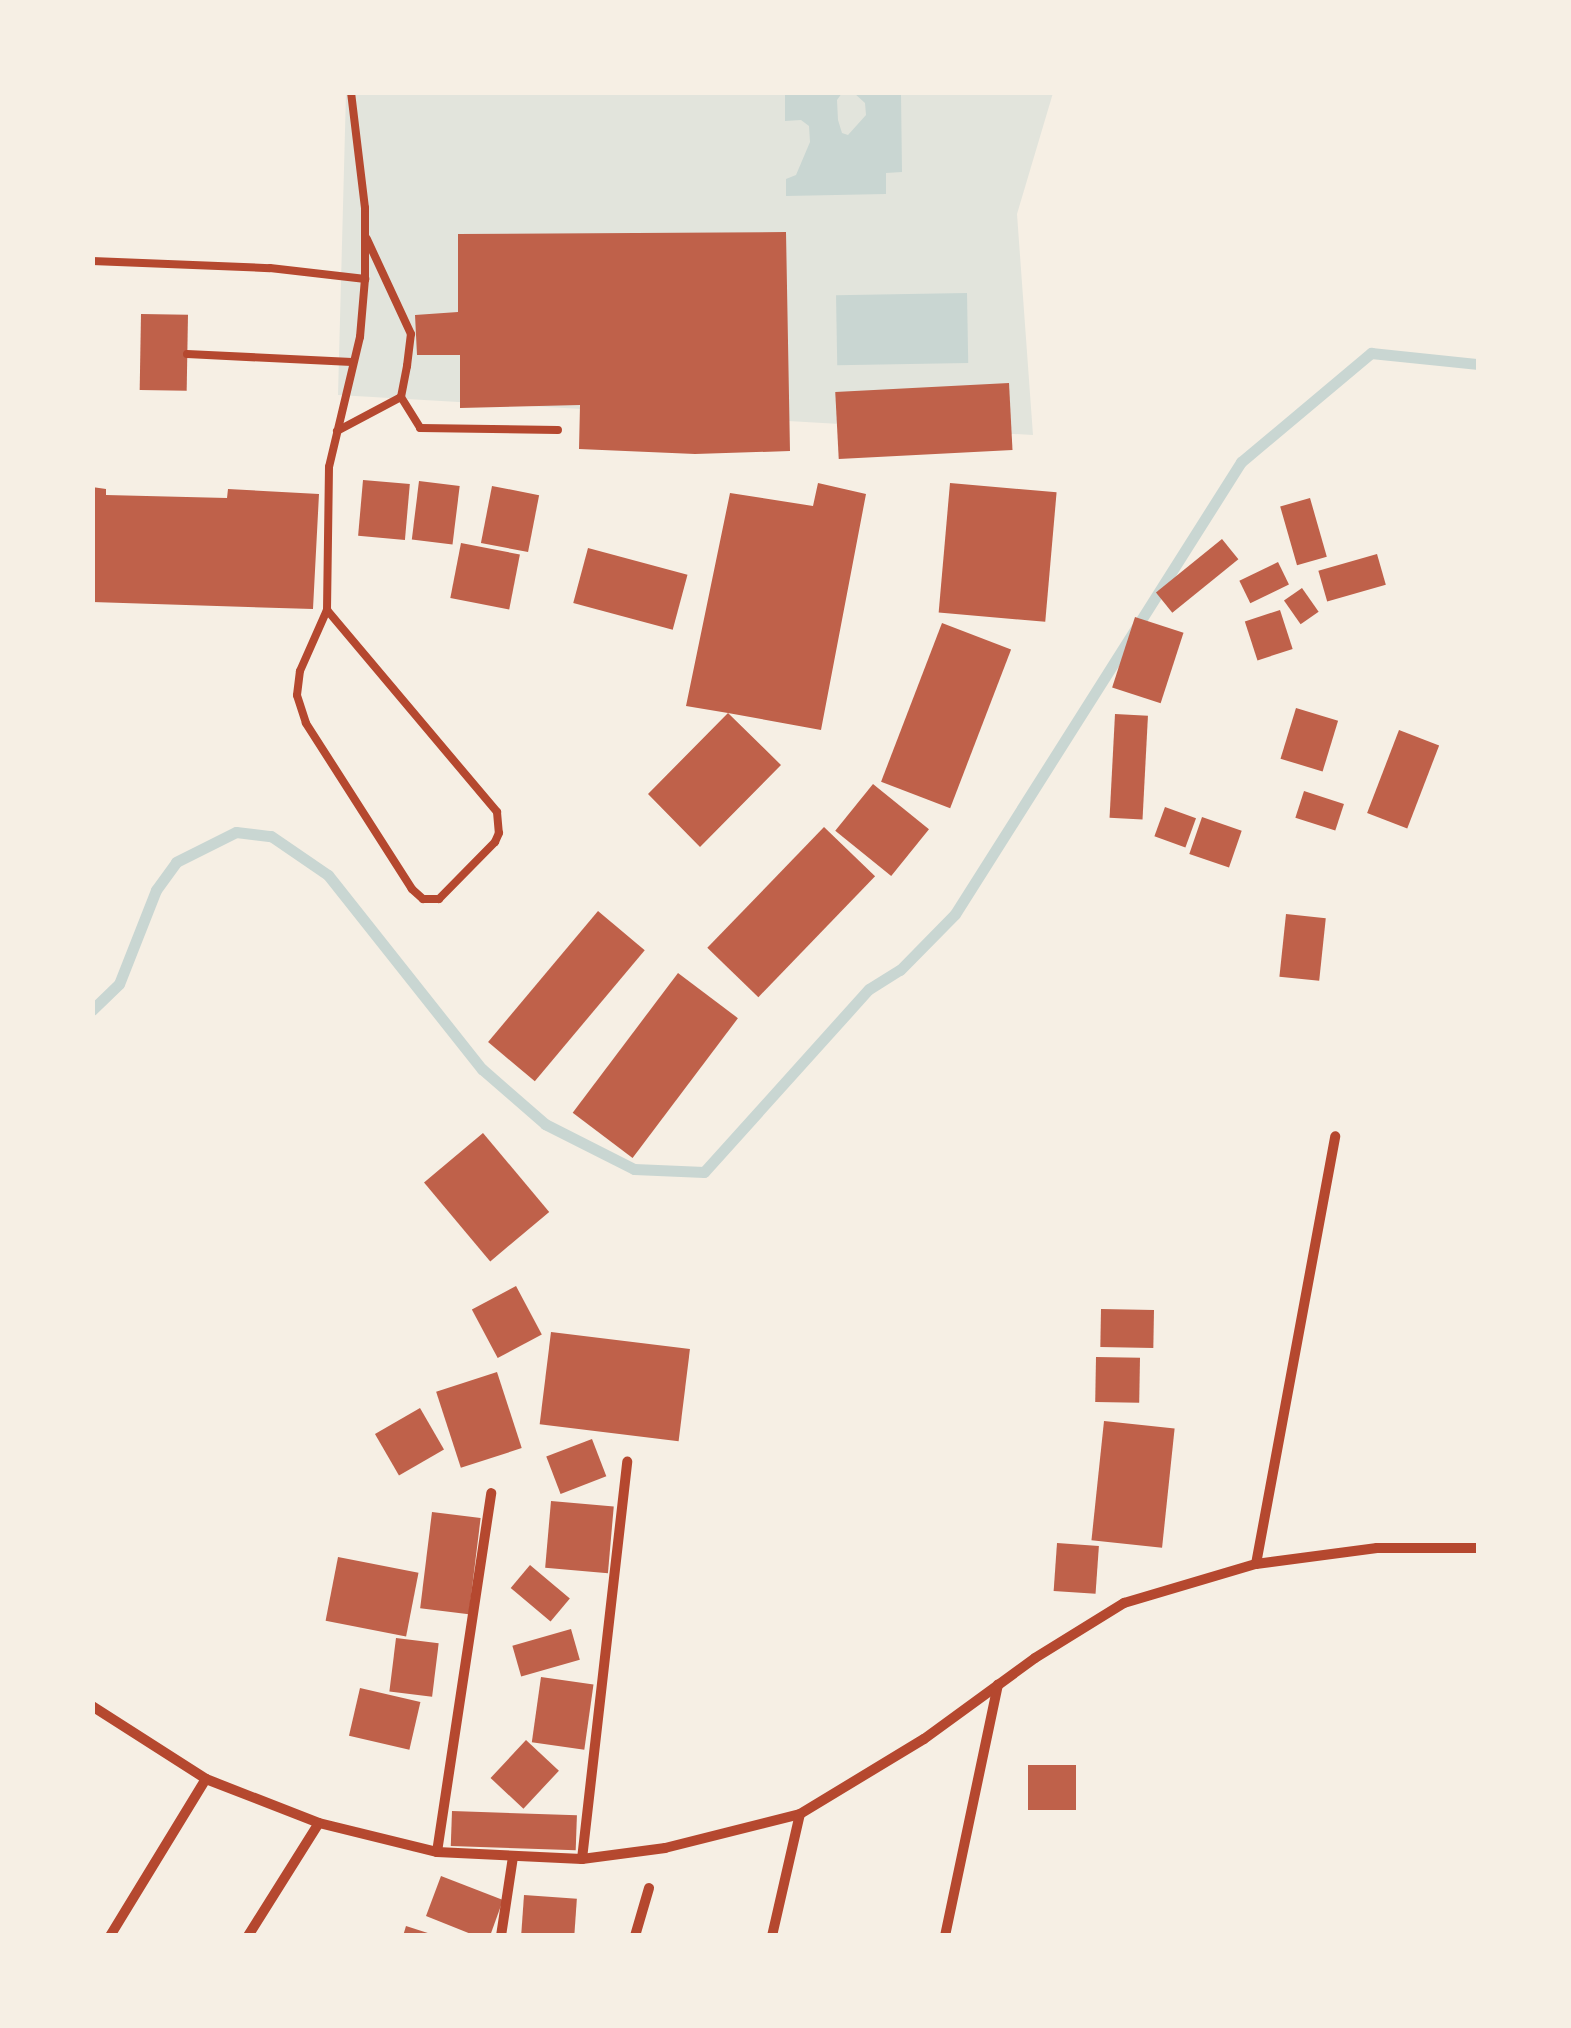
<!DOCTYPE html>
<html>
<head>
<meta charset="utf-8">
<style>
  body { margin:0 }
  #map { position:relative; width:1571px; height:2028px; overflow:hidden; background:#f6efe4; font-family:"DejaVu Sans",sans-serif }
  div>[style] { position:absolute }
  .green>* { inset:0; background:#e2e4dc }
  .water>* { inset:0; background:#c9d6d2; transform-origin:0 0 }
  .stream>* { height:11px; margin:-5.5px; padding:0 5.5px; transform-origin:5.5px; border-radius:5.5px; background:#c9d6d2 }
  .building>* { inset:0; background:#bf614a; transform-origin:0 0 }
  .service>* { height:8px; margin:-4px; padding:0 4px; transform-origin:4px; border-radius:4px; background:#b5482f }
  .minor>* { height:10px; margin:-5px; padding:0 5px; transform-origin:5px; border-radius:5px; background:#b5482f }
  span { translate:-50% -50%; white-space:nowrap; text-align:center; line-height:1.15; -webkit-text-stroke:8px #f6efe4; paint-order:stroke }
  .frame { position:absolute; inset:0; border:95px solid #f6efe4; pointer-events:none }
</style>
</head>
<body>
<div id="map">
  <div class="green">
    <i style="clip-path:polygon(346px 93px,1053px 93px,1017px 214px,1033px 435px,338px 395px)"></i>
  </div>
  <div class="water">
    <i style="clip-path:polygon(785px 93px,842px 93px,837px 100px,838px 120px,842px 133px,848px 135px,866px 115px,865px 103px,854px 93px,901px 93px,902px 172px,886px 173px,886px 194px,786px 196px,786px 179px,796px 175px,810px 142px,809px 126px,801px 120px,785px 121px)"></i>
    <i style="left:967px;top:293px;width:70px;height:131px;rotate:89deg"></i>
  </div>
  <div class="stream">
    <i style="left:92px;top:1010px;width:37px;rotate:-44deg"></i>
    <i style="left:119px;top:984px;width:101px;rotate:-68.5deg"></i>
    <i style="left:156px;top:890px;width:34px;rotate:-54deg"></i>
    <i style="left:176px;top:862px;width:67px;rotate:-26.6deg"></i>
    <i style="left:236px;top:832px;width:35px;rotate:7deg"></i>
    <i style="left:271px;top:836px;width:69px;rotate:34.4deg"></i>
    <i style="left:328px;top:875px;width:248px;rotate:51.6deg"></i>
    <i style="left:482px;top:1069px;width:84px;rotate:41.1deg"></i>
    <i style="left:545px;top:1124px;width:100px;rotate:26.8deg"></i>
    <i style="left:634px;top:1169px;width:70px;rotate:2.5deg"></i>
    <i style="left:704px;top:1172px;width:246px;rotate:-48deg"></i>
    <i style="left:869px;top:989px;width:36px;rotate:-32deg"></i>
    <i style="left:900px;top:970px;width:78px;rotate:-45.5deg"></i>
    <i style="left:955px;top:914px;width:535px;rotate:-57.68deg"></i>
    <i style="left:1241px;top:462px;width:170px;rotate:-40deg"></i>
    <i style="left:1371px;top:353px;width:108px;rotate:5.9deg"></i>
  </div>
  <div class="building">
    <i style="clip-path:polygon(786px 232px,790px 451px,695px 454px,579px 449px,580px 405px,460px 408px,460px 355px,417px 355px,415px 315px,458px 312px,458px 234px)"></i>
    <i style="left:141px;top:314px;width:47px;height:76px;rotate:1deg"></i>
    <i style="left:1009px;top:383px;width:67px;height:174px;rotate:87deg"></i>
    <i style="left:363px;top:480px;width:47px;height:56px;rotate:5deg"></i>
    <i style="left:419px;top:481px;width:41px;height:59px;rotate:7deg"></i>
    <i style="clip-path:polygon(818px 483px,866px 494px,821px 730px,728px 713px,781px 765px,700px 847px,648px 794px,728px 713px,686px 706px,730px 493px,813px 506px)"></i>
    <i style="left:950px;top:483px;width:107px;height:130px;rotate:5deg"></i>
    <i style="left:492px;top:486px;width:48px;height:58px;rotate:11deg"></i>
    <i style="clip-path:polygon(92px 487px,106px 489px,106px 495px,227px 498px,228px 489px,319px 494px,313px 609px,92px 602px)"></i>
    <i style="left:1310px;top:498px;width:61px;height:31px;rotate:74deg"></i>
    <i style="left:1222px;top:539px;width:26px;height:85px;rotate:51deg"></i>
    <i style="left:461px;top:543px;width:60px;height:56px;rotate:11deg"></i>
    <i style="left:588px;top:548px;width:103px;height:57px;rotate:15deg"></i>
    <i style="left:1377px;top:554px;width:32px;height:61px;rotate:74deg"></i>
    <i style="left:1278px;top:562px;width:25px;height:43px;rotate:64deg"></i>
    <i style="left:1302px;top:588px;width:29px;height:22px;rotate:55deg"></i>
    <i style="left:1280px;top:610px;width:41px;height:37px;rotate:72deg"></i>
    <i style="left:1135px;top:617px;width:51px;height:74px;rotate:18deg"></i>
    <i style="left:942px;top:623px;width:74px;height:170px;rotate:21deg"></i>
    <i style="left:1296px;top:708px;width:44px;height:53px;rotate:17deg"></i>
    <i style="left:1115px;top:714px;width:33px;height:104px;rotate:3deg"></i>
    <i style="left:1399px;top:730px;width:43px;height:89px;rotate:21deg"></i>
    <i style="left:873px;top:784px;width:72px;height:60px;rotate:39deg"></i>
    <i style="left:1304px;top:791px;width:42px;height:28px;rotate:18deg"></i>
    <i style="left:1165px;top:807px;width:33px;height:31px;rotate:20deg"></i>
    <i style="left:1202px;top:817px;width:42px;height:39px;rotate:19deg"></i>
    <i style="left:824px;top:827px;width:71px;height:168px;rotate:44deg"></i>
    <i style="left:598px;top:911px;width:61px;height:171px;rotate:40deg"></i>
    <i style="left:1286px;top:914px;width:40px;height:63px;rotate:6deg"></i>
    <i style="left:678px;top:973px;width:75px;height:175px;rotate:37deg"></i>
    <i style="left:483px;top:1133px;width:103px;height:77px;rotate:50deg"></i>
    <i style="left:516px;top:1286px;width:55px;height:50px;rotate:62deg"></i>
    <i style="left:1101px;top:1309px;width:53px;height:38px;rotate:1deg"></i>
    <i style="left:551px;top:1332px;width:140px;height:93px;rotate:7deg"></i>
    <i style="left:1096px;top:1357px;width:44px;height:45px;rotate:1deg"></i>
    <i style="left:497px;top:1372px;width:80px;height:64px;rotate:72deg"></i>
    <i style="left:420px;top:1408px;width:48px;height:52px;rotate:60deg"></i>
    <i style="left:1104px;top:1421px;width:71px;height:120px;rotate:6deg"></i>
    <i style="left:592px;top:1439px;width:40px;height:49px;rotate:69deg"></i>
    <i style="left:551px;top:1501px;width:63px;height:67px;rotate:5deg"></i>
    <i style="left:432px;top:1512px;width:49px;height:97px;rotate:7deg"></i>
    <i style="left:1057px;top:1543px;width:42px;height:48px;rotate:4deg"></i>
    <i style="left:338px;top:1557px;width:82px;height:65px;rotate:11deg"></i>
    <i style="left:530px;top:1565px;width:52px;height:30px;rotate:40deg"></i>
    <i style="left:571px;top:1629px;width:32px;height:61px;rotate:74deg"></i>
    <i style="left:396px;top:1638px;width:43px;height:54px;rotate:7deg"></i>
    <i style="left:541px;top:1677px;width:53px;height:66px;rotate:8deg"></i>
    <i style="left:360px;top:1688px;width:62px;height:49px;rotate:13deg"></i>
    <i style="left:526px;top:1740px;width:45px;height:52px;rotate:43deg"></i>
    <i style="left:1028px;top:1765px;width:48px;height:45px"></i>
    <i style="left:452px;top:1811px;width:125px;height:35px;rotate:2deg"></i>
    <i style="clip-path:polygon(441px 1876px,503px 1900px,490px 1936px,476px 1936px,426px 1916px)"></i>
    <i style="left:524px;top:1895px;width:53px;height:41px;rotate:4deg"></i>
    <i style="clip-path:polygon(406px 1926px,434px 1935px,434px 1936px,403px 1936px)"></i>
  </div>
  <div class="service">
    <i style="left:92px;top:261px;width:178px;rotate:2.3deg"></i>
    <i style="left:270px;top:268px;width:96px;rotate:6.6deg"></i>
    <i style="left:187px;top:354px;width:165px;rotate:2.8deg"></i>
    <i style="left:401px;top:397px;width:36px;rotate:58deg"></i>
    <i style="left:420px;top:428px;width:138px;rotate:0.8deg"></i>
    <i style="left:337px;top:431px;width:72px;rotate:-28deg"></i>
    <i style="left:401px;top:397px;width:32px;rotate:-79deg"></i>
    <i style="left:407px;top:366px;width:32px;rotate:-83deg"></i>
    <i style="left:411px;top:334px;width:105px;rotate:-114.9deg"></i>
    <i style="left:327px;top:610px;width:264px;rotate:49.9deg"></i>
    <i style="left:497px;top:812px;width:21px;rotate:85deg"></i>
    <i style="left:499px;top:833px;width:10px;rotate:114deg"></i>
    <i style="left:495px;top:842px;width:80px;rotate:134.5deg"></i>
    <i style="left:439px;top:899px;width:16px;rotate:180deg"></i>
    <i style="left:423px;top:899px;width:15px;rotate:-138deg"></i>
    <i style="left:412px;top:889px;width:197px;rotate:-122.6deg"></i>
    <i style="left:306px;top:723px;width:29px;rotate:-108deg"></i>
    <i style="left:297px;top:695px;width:24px;rotate:-83deg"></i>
    <i style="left:300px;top:671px;width:67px;rotate:-66.1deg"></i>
    <i style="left:327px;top:610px;width:143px;rotate:-89.2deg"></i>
    <i style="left:329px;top:467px;width:134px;rotate:-76.6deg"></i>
    <i style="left:360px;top:337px;width:58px;rotate:-85.1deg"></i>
    <i style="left:365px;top:279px;width:71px;rotate:-90deg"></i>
    <i style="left:365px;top:208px;width:117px;rotate:-96.9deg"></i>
  </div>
  <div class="minor">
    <i style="left:1256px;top:1564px;width:435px;rotate:-79.5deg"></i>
    <i style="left:92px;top:1706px;width:135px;rotate:32.6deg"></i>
    <i style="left:206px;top:1779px;width:121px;rotate:21.3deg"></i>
    <i style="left:319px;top:1823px;width:122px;rotate:13.8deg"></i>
    <i style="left:437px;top:1852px;width:145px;rotate:2.8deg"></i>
    <i style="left:582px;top:1859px;width:84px;rotate:-7.5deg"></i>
    <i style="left:665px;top:1848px;width:139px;rotate:-14.1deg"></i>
    <i style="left:800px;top:1814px;width:145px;rotate:-31.2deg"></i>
    <i style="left:924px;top:1739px;width:137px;rotate:-36.1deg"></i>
    <i style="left:1035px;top:1658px;width:105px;rotate:-31.7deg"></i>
    <i style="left:1124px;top:1603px;width:138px;rotate:-16.5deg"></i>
    <i style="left:1256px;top:1564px;width:122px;rotate:-7.5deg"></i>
    <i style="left:1377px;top:1548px;width:101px"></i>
    <i style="left:437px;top:1852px;width:363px;rotate:-81.4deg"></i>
    <i style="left:582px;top:1859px;width:400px;rotate:-83.5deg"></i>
    <i style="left:110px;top:1936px;width:184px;rotate:-58.6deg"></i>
    <i style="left:248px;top:1936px;width:133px;rotate:-57.9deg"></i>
    <i style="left:501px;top:1936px;width:80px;rotate:-81.4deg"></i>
    <i style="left:635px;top:1936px;width:50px;rotate:-73.7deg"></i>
    <i style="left:772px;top:1936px;width:125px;rotate:-77.1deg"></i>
    <i style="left:945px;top:1936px;width:257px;rotate:-78.1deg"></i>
  </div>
  <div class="frame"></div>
</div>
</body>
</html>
